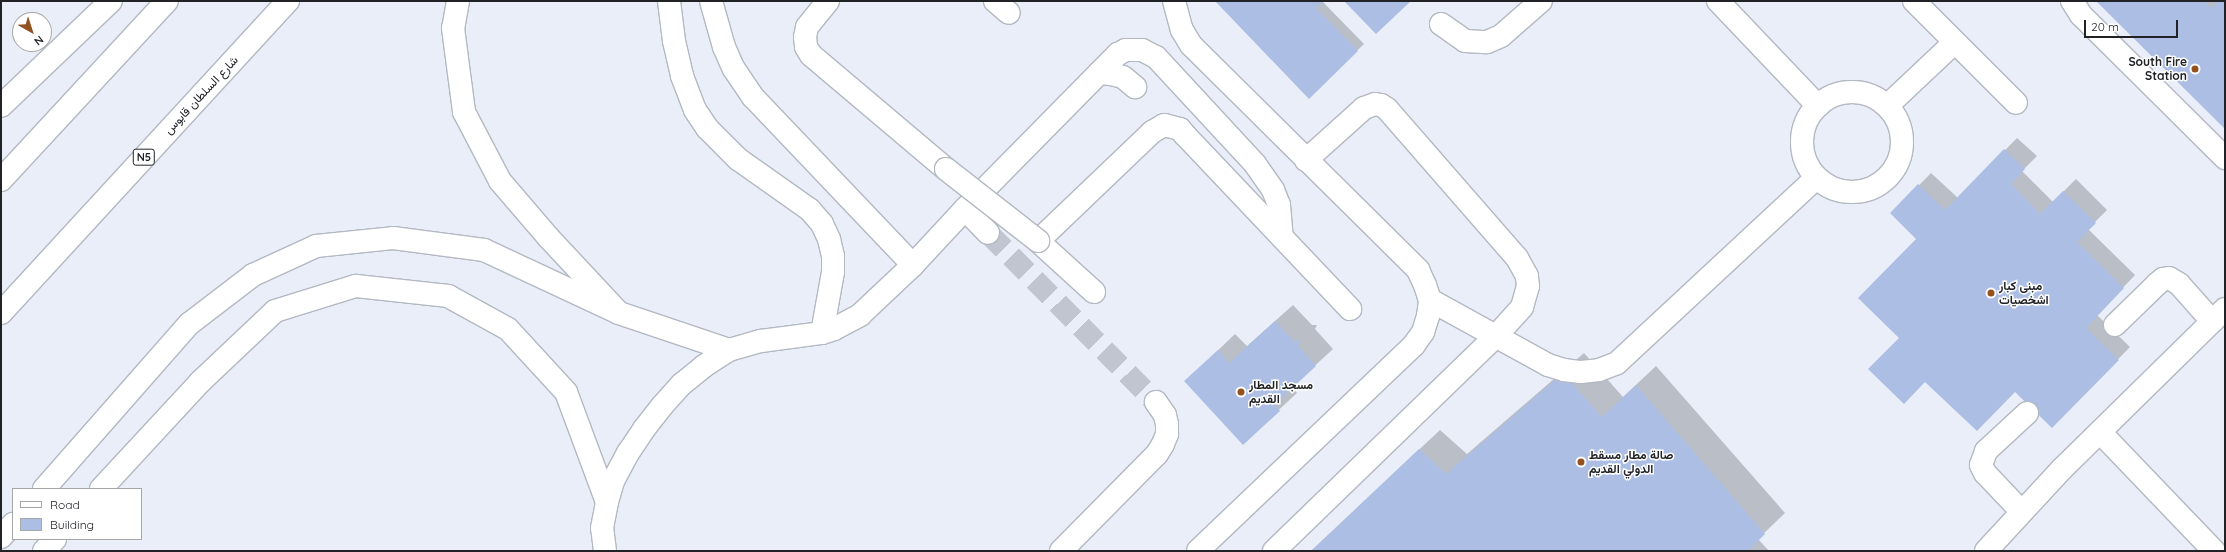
<!DOCTYPE html>
<html>
<head>
<meta charset="utf-8">
<style>
  body { margin:0 }
  #map { position:relative; width:2226px; height:552px; overflow:hidden; background:#e9eef9; font-family:Quicksand,Vazirmatn,sans-serif }
  div>[style] { position:absolute }
  .shadow>* { inset:0; background:#0003 }
  .building>* { inset:0; background:#acbee4 }
  .minor-tunnel>* { height:22px; margin-top:-11px; transform-origin:0; background:repeating-linear-gradient(90deg,#c1c5cf 0 22px,transparent 0 33px) }
  .roads { filter:drop-shadow(1px 0 #b3b8c2) drop-shadow(-1px 0 #b3b8c2) drop-shadow(0 1px #b3b8c2) drop-shadow(0 -1px #b3b8c2) }
  .minor>* { height:22px; margin:-11px; padding:0 11px; transform-origin:11px; border-radius:11px; background:#fff }
  .minor>.ring { margin:-11px; padding:0; box-sizing:content-box; background:none; border:22px solid #fff; border-radius:50% }
  .highway>* { height:22px; margin:-11px; padding:0 11px; transform-origin:11px; border-radius:11px; background:#fff }
  .bridges { filter:drop-shadow(1px 0 #b3b8c2) drop-shadow(-1px 0 #b3b8c2) drop-shadow(0 1px #b3b8c2) drop-shadow(0 -1px #b3b8c2) }
  .minor-bridge>* { height:22px; margin:-11px; padding:0 11px; transform-origin:11px; border-radius:11px; background:#fff }
  .dots>* { width:11px; height:11px; translate:-50% -50%; box-sizing:border-box; border:2px solid #fff; border-radius:50% }
  span { translate:-50% -50%; white-space:nowrap; text-align:center; line-height:1.15; -webkit-text-stroke:3px #fff; paint-order:stroke }
  .shield-label span { padding:1px 3px; background:#fff; border:1px solid; border-radius:3px; -webkit-text-stroke-width:0 }
  .shield-label { font-size:11px; color:#202226; font-weight:700 }
  .poi-label { font-size:12px; color:#202226; font-weight:700 }
  .right { translate:-100% -50%; text-align:right }
  .left { translate:0 -50%; text-align:left }
  .street-label { font-size:12px; color:#202226 }
  .frame { position:absolute; inset:0; border:2px solid #202226; pointer-events:none }
  .legend { position:absolute; left:12px; top:488px; width:130px; height:52px; box-sizing:border-box; background:#fff; border:1px solid #a6a7a8; margin:0; padding:5px 7px; list-style:none; font-size:12px; color:#202226 }
  .legend li { display:flex; align-items:center; gap:8px; height:20px }
  .legend b { width:20px; border:1px solid #a6a7a8 }
  .north { position:absolute; left:12px; top:12px; width:40px; height:40px; box-sizing:border-box; background:#fff; border:1px solid #a6a7a8; border-radius:50%; rotate:141deg; font-size:11px; font-weight:700; line-height:16px; text-align:center; color:#202226 }
  .north::after { content:''; display:block; margin:auto; width:14px; height:18px; background:#935021; clip-path:polygon(50% 0,100% 100%,50% 72%,0 100%) }
  .scale { position:absolute; left:2084px; top:20px; width:94px; height:18px; box-sizing:border-box; border:2px solid #202226; border-top:0; padding-left:5px; font-size:12px; line-height:14px; white-space:nowrap; color:#202226; -webkit-text-stroke:3px #fff; paint-order:stroke }
</style>
</head>
<body>
<div id="map">
  <div class="shadow">
    <i style="clip-path:polygon(1216px 1px,1322px 1px,1364px 44px,1309px 97px)"></i>
    <i style="clip-path:polygon(2097px 1px,2225px 1px,2225px 128px)"></i>
    <i style="clip-path:polygon(2017px 138px,2037px 156px,2022px 171px,2053px 202px,2076px 179px,2107px 210px,2088px 229px,2135px 275px,2097px 315px,2130px 347px,2052px 427px,2015px 391px,1925px 380px,1900px 338px,1917px 239px,1892px 213px,1931px 173px,1958px 198px)"></i>
    <i style="clip-path:polygon(1293px 305px,1312px 325px,1317px 325px,1315px 329px,1333px 349px,1292px 387px,1297px 393px,1243px 443px,1186px 381px,1235px 334px,1247px 346px)"></i>
    <i style="clip-path:polygon(1584px 353px,1623px 397px,1656px 366px,1785px 513px,1758px 539px,1769px 551px,1311px 551px,1440px 430px,1467px 454px)"></i>
  </div>
  <div class="building">
    <i style="clip-path:polygon(1215px 1px,1324px 1px,1316px 8px,1358px 51px,1309px 99px)"></i>
    <i style="clip-path:polygon(1344px 1px,1411px 1px,1376px 34px)"></i>
    <i style="clip-path:polygon(2096px 1px,2204px 1px,2211px 8px,2218px 1px,2225px 1px,2225px 129px)"></i>
    <i style="clip-path:polygon(2004px 149px,2025px 169px,2011px 184px,2040px 214px,2063px 191px,2096px 223px,2077px 242px,2124px 288px,2086px 328px,2119px 360px,2052px 428px,2015px 392px,1977px 431px,1925px 382px,1904px 404px,1868px 369px,1899px 338px,1858px 298px,1916px 239px,1890px 213px,1918px 184px,1945px 210px)"></i>
    <i style="clip-path:polygon(1275px 321px,1295px 342px,1298px 340px,1301px 342px,1298px 346px,1316px 366px,1275px 404px,1280px 411px,1243px 445px,1184px 381px,1218px 350px,1229px 363px)"></i>
    <i style="clip-path:polygon(1563px 373px,1602px 417px,1636px 385px,1765px 534px,1748px 551px,1311px 551px,1419px 449px,1446px 474px)"></i>
  </div>
  <div class="minor-tunnel">
    <i style="left:988px;top:233px;width:238px;rotate:45.2deg"></i>
  </div>
  <div class="roads">
    <div class="minor">
      <i style="left:669px;top:1px;width:40px;rotate:82.9deg"></i>
      <i style="left:674px;top:41px;width:36px;rotate:77deg"></i>
      <i style="left:682px;top:76px;width:36px;rotate:69deg"></i>
      <i style="left:695px;top:110px;width:22px;rotate:56deg"></i>
      <i style="left:707px;top:128px;width:44px;rotate:45deg"></i>
      <i style="left:738px;top:159px;width:88px;rotate:35.3deg"></i>
      <i style="left:810px;top:210px;width:18px;rotate:49deg"></i>
      <i style="left:822px;top:224px;width:17px;rotate:65deg"></i>
      <i style="left:829px;top:239px;width:17px;rotate:77deg"></i>
      <i style="left:833px;top:256px;width:16px;rotate:90deg"></i>
      <i style="left:833px;top:272px;width:62px;rotate:100.2deg"></i>
      <i style="left:711px;top:1px;width:48px;rotate:74.2deg"></i>
      <i style="left:724px;top:47px;width:24px;rotate:66deg"></i>
      <i style="left:734px;top:69px;width:34px;rotate:56deg"></i>
      <i style="left:753px;top:97px;width:232px;rotate:46.4deg"></i>
      <i style="left:828px;top:1px;width:33px;rotate:129deg"></i>
      <i style="left:807px;top:27px;width:10px;rotate:101deg"></i>
      <i style="left:805px;top:37px;width:10px;rotate:84deg"></i>
      <i style="left:806px;top:47px;width:9px;rotate:58deg"></i>
      <i style="left:811px;top:55px;width:177px;rotate:40.2deg"></i>
      <i style="left:995px;top:1px;width:18px;rotate:41deg"></i>
      <i style="left:1174px;top:1px;width:30px;rotate:75deg"></i>
      <i style="left:1182px;top:30px;width:17px;rotate:59deg"></i>
      <i style="left:1191px;top:45px;width:320px;rotate:44.7deg"></i>
      <i style="left:1418px;top:270px;width:17px;rotate:65deg"></i>
      <i style="left:1425px;top:285px;width:16px;rotate:72deg"></i>
      <i style="left:1430px;top:300px;width:16px;rotate:97deg"></i>
      <i style="left:1428px;top:316px;width:17px;rotate:107deg"></i>
      <i style="left:1423px;top:332px;width:16px;rotate:125deg"></i>
      <i style="left:1414px;top:345px;width:298px;rotate:136.4deg"></i>
      <i style="left:1718px;top:1px;width:145px;rotate:46.4deg"></i>
      <i style="left:1914px;top:1px;width:144px;rotate:45deg"></i>
      <i style="left:2072px;top:1px;width:17px;rotate:57deg"></i>
      <i style="left:2081px;top:15px;width:203px;rotate:44.8deg"></i>
      <i style="left:1441px;top:24px;width:29px;rotate:35deg"></i>
      <i style="left:1465px;top:41px;width:22px;rotate:3deg"></i>
      <i style="left:1487px;top:42px;width:15px;rotate:-23deg"></i>
      <i style="left:1501px;top:36px;width:53px;rotate:-41.2deg"></i>
      <i style="left:1099px;top:73px;width:12px;rotate:5deg"></i>
      <i style="left:1111px;top:74px;width:12px;rotate:14deg"></i>
      <i style="left:1123px;top:77px;width:16px;rotate:40deg"></i>
      <i class="ring" style="left:1802px;top:92px;width:78px;height:78px"></i>
      <i style="left:1887px;top:106px;width:93px;rotate:-43.3deg"></i>
      <i style="left:965px;top:209px;width:33px;rotate:46deg"></i>
      <i style="left:1094px;top:292px;width:76px;rotate:-137.7deg"></i>
      <i style="left:1038px;top:241px;width:158px;rotate:-43.7deg"></i>
      <i style="left:1152px;top:132px;width:14px;rotate:-30deg"></i>
      <i style="left:1164px;top:125px;width:16px;rotate:14deg"></i>
      <i style="left:1180px;top:129px;width:8px;rotate:50deg"></i>
      <i style="left:1185px;top:135px;width:240px;rotate:46.5deg"></i>
      <i style="left:1430px;top:300px;width:135px;rotate:28.8deg"></i>
      <i style="left:1548px;top:365px;width:17px;rotate:17deg"></i>
      <i style="left:1564px;top:370px;width:17px;rotate:7deg"></i>
      <i style="left:1581px;top:372px;width:18px;rotate:-6deg"></i>
      <i style="left:1599px;top:370px;width:19px;rotate:-21deg"></i>
      <i style="left:1617px;top:363px;width:272px;rotate:-42.9deg"></i>
      <i style="left:2115px;top:325px;width:59px;rotate:-44.3deg"></i>
      <i style="left:2157px;top:284px;width:8px;rotate:-40deg"></i>
      <i style="left:2163px;top:279px;width:6px;rotate:-9deg"></i>
      <i style="left:2169px;top:278px;width:12px;rotate:31deg"></i>
      <i style="left:2179px;top:284px;width:50px;rotate:48.3deg"></i>
      <i style="left:2100px;top:432px;width:165px;rotate:46.2deg"></i>
      <i style="left:44px;top:489px;width:220px;rotate:-48.7deg"></i>
      <i style="left:189px;top:324px;width:81px;rotate:-37.4deg"></i>
      <i style="left:253px;top:275px;width:69px;rotate:-24.7deg"></i>
      <i style="left:316px;top:246px;width:77px;rotate:-5.9deg"></i>
      <i style="left:393px;top:238px;width:92px;rotate:7.5deg"></i>
      <i style="left:484px;top:250px;width:149px;rotate:25deg"></i>
      <i style="left:619px;top:313px;width:116px;rotate:18.6deg"></i>
      <i style="left:101px;top:489px;width:146px;rotate:-47.2deg"></i>
      <i style="left:200px;top:382px;width:103px;rotate:-43.4deg"></i>
      <i style="left:275px;top:311px;width:85px;rotate:-17.2deg"></i>
      <i style="left:356px;top:286px;width:93px;rotate:6.2deg"></i>
      <i style="left:448px;top:296px;width:68px;rotate:28.8deg"></i>
      <i style="left:508px;top:329px;width:86px;rotate:47.4deg"></i>
      <i style="left:566px;top:392px;width:117px;rotate:69.6deg"></i>
      <i style="left:2021px;top:511px;width:52px;rotate:-133.5deg"></i>
      <i style="left:1985px;top:473px;width:9px;rotate:-117deg"></i>
      <i style="left:1981px;top:465px;width:15px;rotate:-70deg"></i>
      <i style="left:1986px;top:451px;width:56px;rotate:-42.8deg"></i>
      <i style="left:1px;top:537px;width:18px;rotate:-47deg"></i>
      <i style="left:44px;top:551px;width:16px;rotate:-47deg"></i>
      <i style="left:605px;top:551px;width:23px;rotate:-97deg"></i>
      <i style="left:602px;top:528px;width:26px;rotate:-79deg"></i>
      <i style="left:607px;top:502px;width:22px;rotate:-74deg"></i>
      <i style="left:613px;top:481px;width:32px;rotate:-62deg"></i>
      <i style="left:628px;top:453px;width:29px;rotate:-56deg"></i>
      <i style="left:644px;top:429px;width:29px;rotate:-52deg"></i>
      <i style="left:662px;top:406px;width:30px;rotate:-48deg"></i>
      <i style="left:682px;top:384px;width:28px;rotate:-39deg"></i>
      <i style="left:704px;top:366px;width:30px;rotate:-33deg"></i>
      <i style="left:729px;top:350px;width:33px;rotate:-16deg"></i>
      <i style="left:761px;top:341px;width:62px;rotate:-7.5deg"></i>
      <i style="left:822px;top:333px;width:13px;rotate:-18deg"></i>
      <i style="left:834px;top:329px;width:30px;rotate:-28deg"></i>
      <i style="left:860px;top:315px;width:73px;rotate:-43.3deg"></i>
      <i style="left:913px;top:265px;width:76px;rotate:-47.1deg"></i>
      <i style="left:965px;top:209px;width:218px;rotate:-45.4deg"></i>
      <i style="left:1118px;top:54px;width:9px;rotate:-27deg"></i>
      <i style="left:1126px;top:50px;width:16px"></i>
      <i style="left:1142px;top:50px;width:16px;rotate:27deg"></i>
      <i style="left:1156px;top:57px;width:146px;rotate:47.2deg"></i>
      <i style="left:1255px;top:164px;width:32px;rotate:55deg"></i>
      <i style="left:1273px;top:190px;width:16px;rotate:68deg"></i>
      <i style="left:1279px;top:205px;width:32px;rotate:85deg"></i>
      <i style="left:1061px;top:551px;width:136px;rotate:-45.3deg"></i>
      <i style="left:1157px;top:454px;width:12px;rotate:-59deg"></i>
      <i style="left:1163px;top:444px;width:11px;rotate:-68deg"></i>
      <i style="left:1167px;top:434px;width:10px;rotate:-90deg"></i>
      <i style="left:1167px;top:424px;width:9px;rotate:-103deg"></i>
      <i style="left:1165px;top:415px;width:16px;rotate:-125deg"></i>
      <i style="left:1274px;top:551px;width:309px;rotate:-44.1deg"></i>
      <i style="left:1496px;top:336px;width:39px;rotate:-48deg"></i>
      <i style="left:1522px;top:307px;width:22px;rotate:-74deg"></i>
      <i style="left:1528px;top:286px;width:10px;rotate:-96deg"></i>
      <i style="left:1527px;top:276px;width:21px;rotate:-119deg"></i>
      <i style="left:1517px;top:258px;width:198px;rotate:-131.1deg"></i>
      <i style="left:1387px;top:109px;width:7px;rotate:-146deg"></i>
      <i style="left:1381px;top:105px;width:6px;rotate:-171deg"></i>
      <i style="left:1375px;top:104px;width:12px;rotate:160deg"></i>
      <i style="left:1364px;top:108px;width:78px;rotate:138.1deg"></i>
      <i style="left:1986px;top:551px;width:112px;rotate:-47.2deg"></i>
      <i style="left:2062px;top:469px;width:228px;rotate:-44.5deg"></i>
    </div>
    <div class="highway">
      <i style="left:458px;top:1px;width:27px;rotate:100deg"></i>
      <i style="left:453px;top:28px;width:85px;rotate:82.5deg"></i>
      <i style="left:464px;top:112px;width:78px;rotate:62.4deg"></i>
      <i style="left:500px;top:181px;width:74px;rotate:49.4deg"></i>
      <i style="left:548px;top:237px;width:104px;rotate:46.9deg"></i>
      <i style="left:1px;top:106px;width:152px;rotate:-43.7deg"></i>
      <i style="left:1px;top:180px;width:244px;rotate:-47.2deg"></i>
      <i style="left:1px;top:313px;width:424px;rotate:-47.4deg"></i>
    </div>
  </div>
  <div class="bridges">
    <div class="minor-bridge">
      <i style="left:946px;top:169px;width:117px;rotate:38deg"></i>
    </div>
  </div>
  <div class="dots">
    <i style="left:2195px;top:69px;background:#935021"></i>
    <i style="left:1991px;top:293px;background:#935021"></i>
    <i style="left:1241px;top:392px;background:#935021"></i>
    <i style="left:1581px;top:462px;background:#935021"></i>
  </div>
  <div class="shield-label">
    <span style="left:144px;top:157px">N5</span>
  </div>
  <div class="poi-label">
    <span class="right" style="left:2187px;top:69px">South Fire<br>Station</span>
    <span class="left" style="left:1999px;top:293px">مبنى كبار<br>اشخصيات</span>
    <span class="left" style="left:1249px;top:392px">مسجد المطار<br>القديم</span>
    <span class="left" style="left:1589px;top:462px">صالة مطار مسقط<br>الدولي القديم</span>
  </div>
  <div class="street-label">
    <span style="left:201px;top:95px;rotate:-47deg">شارع السلطان قابوس</span>
  </div>
  <div class="frame"></div>
  <ul class="legend">
  <li><b style="height:5px;background:#fff"></b>Road</li>
  <li><b style="height:11px;background:#acbee4"></b>Building</li>
  </ul>
  <div class="north">N</div>
  <div class="scale">20 m</div>
</div>
</body>
</html>
